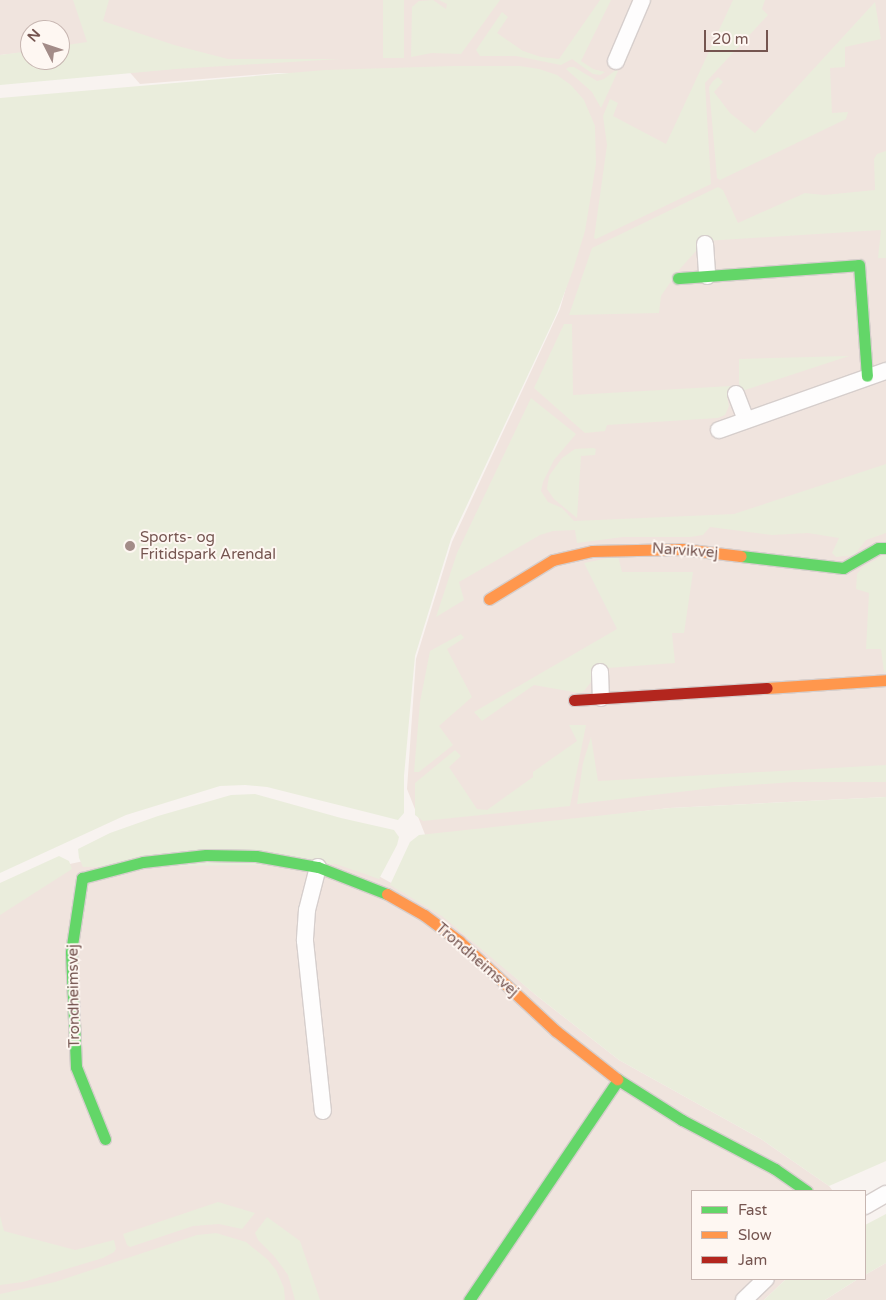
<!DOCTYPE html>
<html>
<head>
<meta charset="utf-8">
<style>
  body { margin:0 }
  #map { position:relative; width:886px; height:1300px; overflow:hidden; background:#f8f3f0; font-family:"Varela Round",sans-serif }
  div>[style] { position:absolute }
  .residential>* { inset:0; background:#f0e4de }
  .green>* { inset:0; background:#eaeddc; transform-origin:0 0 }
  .roads { filter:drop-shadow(1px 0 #d6cecc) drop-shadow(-1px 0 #d6cecc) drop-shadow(0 1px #d6cecc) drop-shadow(0 -1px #d6cecc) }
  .street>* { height:16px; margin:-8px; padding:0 8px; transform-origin:8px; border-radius:8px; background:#fefdfd }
  .fast>* { height:11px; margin:-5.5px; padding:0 5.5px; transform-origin:5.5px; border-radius:5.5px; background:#63d668 }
  .slow>* { height:11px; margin:-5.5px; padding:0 5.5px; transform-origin:5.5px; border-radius:5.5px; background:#ff974d }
  .jam>* { height:11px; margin:-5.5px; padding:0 5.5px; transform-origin:5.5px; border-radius:5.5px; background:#b3261e }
  .dots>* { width:14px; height:14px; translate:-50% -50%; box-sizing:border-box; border:2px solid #fef7f2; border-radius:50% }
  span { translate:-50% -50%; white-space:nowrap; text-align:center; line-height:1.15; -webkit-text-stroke:4px #fef7f2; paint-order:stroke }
  .poi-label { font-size:15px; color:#755550 }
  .left { translate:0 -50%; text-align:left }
  .street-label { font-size:15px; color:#755550 }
  .legend { position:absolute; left:691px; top:1190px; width:175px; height:90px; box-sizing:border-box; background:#fef7f2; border:1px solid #c7b6b1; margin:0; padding:6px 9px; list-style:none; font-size:15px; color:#755550 }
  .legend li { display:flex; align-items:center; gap:10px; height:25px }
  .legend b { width:25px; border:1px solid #c7b6b1 }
  .north { position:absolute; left:20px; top:20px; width:50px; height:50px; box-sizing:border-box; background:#fef7f2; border:1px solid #c7b6b1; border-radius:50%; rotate:311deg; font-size:14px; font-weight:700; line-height:20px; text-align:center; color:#755550 }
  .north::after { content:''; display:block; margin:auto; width:18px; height:22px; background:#a38c88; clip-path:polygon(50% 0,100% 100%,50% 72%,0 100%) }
  .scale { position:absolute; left:704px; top:30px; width:64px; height:22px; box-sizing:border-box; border:2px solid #755550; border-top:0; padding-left:6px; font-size:15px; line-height:18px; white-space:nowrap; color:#755550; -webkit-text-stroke:4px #fef7f2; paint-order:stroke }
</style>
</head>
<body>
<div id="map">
  <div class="residential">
    <i style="clip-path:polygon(0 0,886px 0,886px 797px,670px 808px,426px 837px,407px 789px,416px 659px,452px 542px,560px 309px,582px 232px,548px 74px,278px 73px,140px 84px,105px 44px,60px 49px,60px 30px,30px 30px,30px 52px,0 55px)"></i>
    <i style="clip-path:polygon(197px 837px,357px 864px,431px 905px,537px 996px,619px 1060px,761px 1139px,829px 1186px,833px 1191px,692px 1191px,692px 1279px,786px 1279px,764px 1300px,0 1300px,0 910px,65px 865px)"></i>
    <i style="clip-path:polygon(886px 1263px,886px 1300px,825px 1300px,858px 1279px,865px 1279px,865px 1275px)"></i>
  </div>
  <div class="green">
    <i style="clip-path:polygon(73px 0,109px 0,103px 21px,174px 45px,228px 59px,340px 59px,176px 69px,0 85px,0 55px,30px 51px,30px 60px,60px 60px,60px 46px,87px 42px)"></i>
    <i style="left:383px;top:0;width:21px;height:58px"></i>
    <i style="clip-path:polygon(433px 0,446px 9px,447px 4px,439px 0,500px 0,461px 54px,432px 53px,411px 57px,412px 7px,419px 1px)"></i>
    <i style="clip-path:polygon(600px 0,611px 0,581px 61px,593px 69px,605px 72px,600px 75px,593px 74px,572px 59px,561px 65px,516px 56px,480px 56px,476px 50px,502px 12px,508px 17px,497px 33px,523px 51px,541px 57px,559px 59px)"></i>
    <i style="clip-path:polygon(733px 0,765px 0,762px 9px,768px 15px,705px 83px,711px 184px,596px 239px,594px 238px,607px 145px,603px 116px,610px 99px,618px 103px,613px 116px,666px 144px)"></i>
    <i style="clip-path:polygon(875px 2px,881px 39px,845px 47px,845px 67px,830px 68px,832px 113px,848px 112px,846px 119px,720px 180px,717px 178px,709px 87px,713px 81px,718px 77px,723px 82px,714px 92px,730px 113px,755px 133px)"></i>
    <i style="clip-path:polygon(453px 66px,520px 66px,539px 69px,557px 75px,571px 85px,584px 100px,595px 126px,596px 164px,585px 231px,573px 270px,557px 313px,451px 539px,415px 656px,404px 776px,404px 813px,398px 820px,267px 787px,245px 785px,220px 786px,126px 815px,0 873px,0 98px,325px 70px)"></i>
    <i style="clip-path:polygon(569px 67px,574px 67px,597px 81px,604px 79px,616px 70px,618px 71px,601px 108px,592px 92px,566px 69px)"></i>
    <i style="clip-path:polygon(886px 151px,886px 258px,878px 258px,881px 230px,705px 241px,678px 271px,661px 296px,659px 313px,569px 315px,592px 248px,718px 187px,723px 190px,738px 223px,805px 193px,824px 195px,875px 190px,874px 159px,877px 154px)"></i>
    <i style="clip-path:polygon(564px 324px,572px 324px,573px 395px,731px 386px,727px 397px,729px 406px,725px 415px,718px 418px,607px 425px,605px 431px,585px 433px,534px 388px)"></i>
    <i style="clip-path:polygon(849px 356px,742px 391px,739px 384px,739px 359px)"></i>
    <i style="clip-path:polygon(531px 398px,576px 434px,554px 460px,543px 482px,541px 491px,548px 502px,562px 508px,574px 521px,734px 514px,886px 464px,886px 533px,866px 540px,854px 555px,836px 557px,832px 553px,839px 538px,808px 533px,772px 535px,710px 527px,703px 535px,690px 537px,623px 537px,577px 543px,575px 530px,553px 531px,540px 535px,459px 582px,464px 600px,436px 617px,457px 553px)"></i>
    <i style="clip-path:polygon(593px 448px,596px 449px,595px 455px,581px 456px,577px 518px,554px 499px,547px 489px,549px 476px,562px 458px,575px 449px)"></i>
    <i style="clip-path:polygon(886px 554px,886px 672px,884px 672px,881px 649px,866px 649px,869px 593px,856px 589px,857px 574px,863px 567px)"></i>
    <i style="clip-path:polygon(618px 556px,622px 572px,693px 572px,684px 633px,672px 633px,675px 663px,594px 669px,591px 682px,584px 691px,579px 693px,534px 685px,482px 721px,474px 712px,617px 629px,584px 563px)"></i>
    <i style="clip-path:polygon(461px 634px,464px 638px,447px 649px,472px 697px,439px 726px,453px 745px,419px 772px,414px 772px,420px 702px,430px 651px)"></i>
    <i style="clip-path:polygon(569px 725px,586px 725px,570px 806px,423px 821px,415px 815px,415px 783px,455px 750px,461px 756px,449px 767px,477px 809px,487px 810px,533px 777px,533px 772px,577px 741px)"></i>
    <i style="clip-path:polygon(591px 737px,598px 781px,886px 765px,886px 782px,794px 782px,722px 787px,577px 804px,583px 763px)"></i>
    <i style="clip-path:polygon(255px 794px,341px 818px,394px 830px,399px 837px,397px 845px,379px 879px,336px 864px,83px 867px,79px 858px,78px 849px,110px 833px,158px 816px,231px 795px)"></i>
    <i style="clip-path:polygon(886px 797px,886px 1161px,829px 1186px,761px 1139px,619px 1060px,537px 996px,442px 916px,390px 885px,410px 842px,419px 835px,670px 808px)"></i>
    <i style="clip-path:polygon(59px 856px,69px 861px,72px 869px,0 915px,0 883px)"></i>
    <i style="clip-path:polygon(218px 1202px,255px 1213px,242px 1229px,219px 1224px,193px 1226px,130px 1247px,127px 1245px,123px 1234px)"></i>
    <i style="clip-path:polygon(886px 1214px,886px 1263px,865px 1275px,865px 1225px)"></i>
    <i style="clip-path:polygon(0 1216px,4px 1231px,75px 1250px,114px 1240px,116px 1249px,114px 1252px,103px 1258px,23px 1282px,0 1285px)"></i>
    <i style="clip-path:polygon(267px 1217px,300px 1241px,320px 1300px,295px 1300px,288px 1275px,274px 1256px,258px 1240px,255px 1233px)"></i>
    <i style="clip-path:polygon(216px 1233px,246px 1242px,268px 1260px,276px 1270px,284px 1288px,285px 1300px,0 1300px,0 1294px,55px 1282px,197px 1235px)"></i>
    <i style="clip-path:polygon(786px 1279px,858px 1279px,825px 1300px,764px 1300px)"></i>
  </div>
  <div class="roads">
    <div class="street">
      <i style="left:616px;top:61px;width:66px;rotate:-66.9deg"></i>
      <i style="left:705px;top:244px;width:32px;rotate:86deg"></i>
      <i style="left:736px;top:394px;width:28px;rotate:69deg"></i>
      <i style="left:719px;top:430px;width:177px;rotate:-19.5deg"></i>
      <i style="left:600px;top:672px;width:26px;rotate:88deg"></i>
      <i style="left:318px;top:867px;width:44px;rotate:104.3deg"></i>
      <i style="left:307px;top:910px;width:31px;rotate:94deg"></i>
      <i style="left:305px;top:941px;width:171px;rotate:84deg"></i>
      <i style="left:865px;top:1206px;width:24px;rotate:-30deg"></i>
      <i style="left:744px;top:1300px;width:30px;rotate:-44deg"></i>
    </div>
    <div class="fast">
      <i style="left:678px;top:278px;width:181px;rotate:-4.1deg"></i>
      <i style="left:859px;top:265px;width:111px;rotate:85.9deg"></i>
      <i style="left:741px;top:556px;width:103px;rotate:6.7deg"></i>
      <i style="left:843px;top:568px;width:40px;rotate:-29.7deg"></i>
      <i style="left:878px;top:548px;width:8px"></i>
      <i style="left:617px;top:1079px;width:77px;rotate:32.2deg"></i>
      <i style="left:682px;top:1120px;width:105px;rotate:27.8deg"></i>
      <i style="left:775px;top:1169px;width:39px;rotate:35deg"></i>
      <i style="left:105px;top:1139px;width:78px;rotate:-111.9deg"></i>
      <i style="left:76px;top:1067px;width:115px;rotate:-92.5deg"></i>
      <i style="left:71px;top:952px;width:75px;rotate:-81.5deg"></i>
      <i style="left:82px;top:878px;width:63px;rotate:-14.7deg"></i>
      <i style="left:143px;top:862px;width:63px;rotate:-6.3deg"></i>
      <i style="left:206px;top:855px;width:50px;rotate:1.1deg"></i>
      <i style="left:256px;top:856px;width:63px;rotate:10.1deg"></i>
      <i style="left:318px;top:867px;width:74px;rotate:21.4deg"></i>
      <i style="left:469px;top:1300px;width:266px;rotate:-55.9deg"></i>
    </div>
    <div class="slow">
      <i style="left:489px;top:599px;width:75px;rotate:-31.4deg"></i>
      <i style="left:553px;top:560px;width:40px;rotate:-13deg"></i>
      <i style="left:592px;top:551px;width:90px;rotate:-1.3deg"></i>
      <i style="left:682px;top:549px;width:59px;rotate:6.8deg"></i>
      <i style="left:767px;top:688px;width:119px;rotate:-3.8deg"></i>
      <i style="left:387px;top:894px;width:43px;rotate:29.6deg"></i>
      <i style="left:424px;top:915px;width:44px;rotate:36.6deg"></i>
      <i style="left:459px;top:941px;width:132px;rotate:42.9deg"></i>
      <i style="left:556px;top:1031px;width:78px;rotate:38.2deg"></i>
    </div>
    <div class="jam">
      <i style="left:574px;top:700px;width:193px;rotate:-3.6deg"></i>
    </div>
  </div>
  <div class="dots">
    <i style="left:130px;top:546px;background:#a38c88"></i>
  </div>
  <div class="poi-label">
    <span class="left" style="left:140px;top:546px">Sports- og<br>Fritidspark Arendal</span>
  </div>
  <div class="street-label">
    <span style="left:685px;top:551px;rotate:4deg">Narvikvej</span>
    <span style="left:477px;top:960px;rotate:41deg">Trondheimsvej</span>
    <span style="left:74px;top:996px;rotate:-91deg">Trondheimsvej</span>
  </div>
  <ul class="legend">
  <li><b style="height:6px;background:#63d668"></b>Fast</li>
  <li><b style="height:6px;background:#ff974d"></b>Slow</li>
  <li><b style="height:6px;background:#b3261e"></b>Jam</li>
  </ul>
  <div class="north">N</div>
  <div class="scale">20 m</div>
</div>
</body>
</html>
